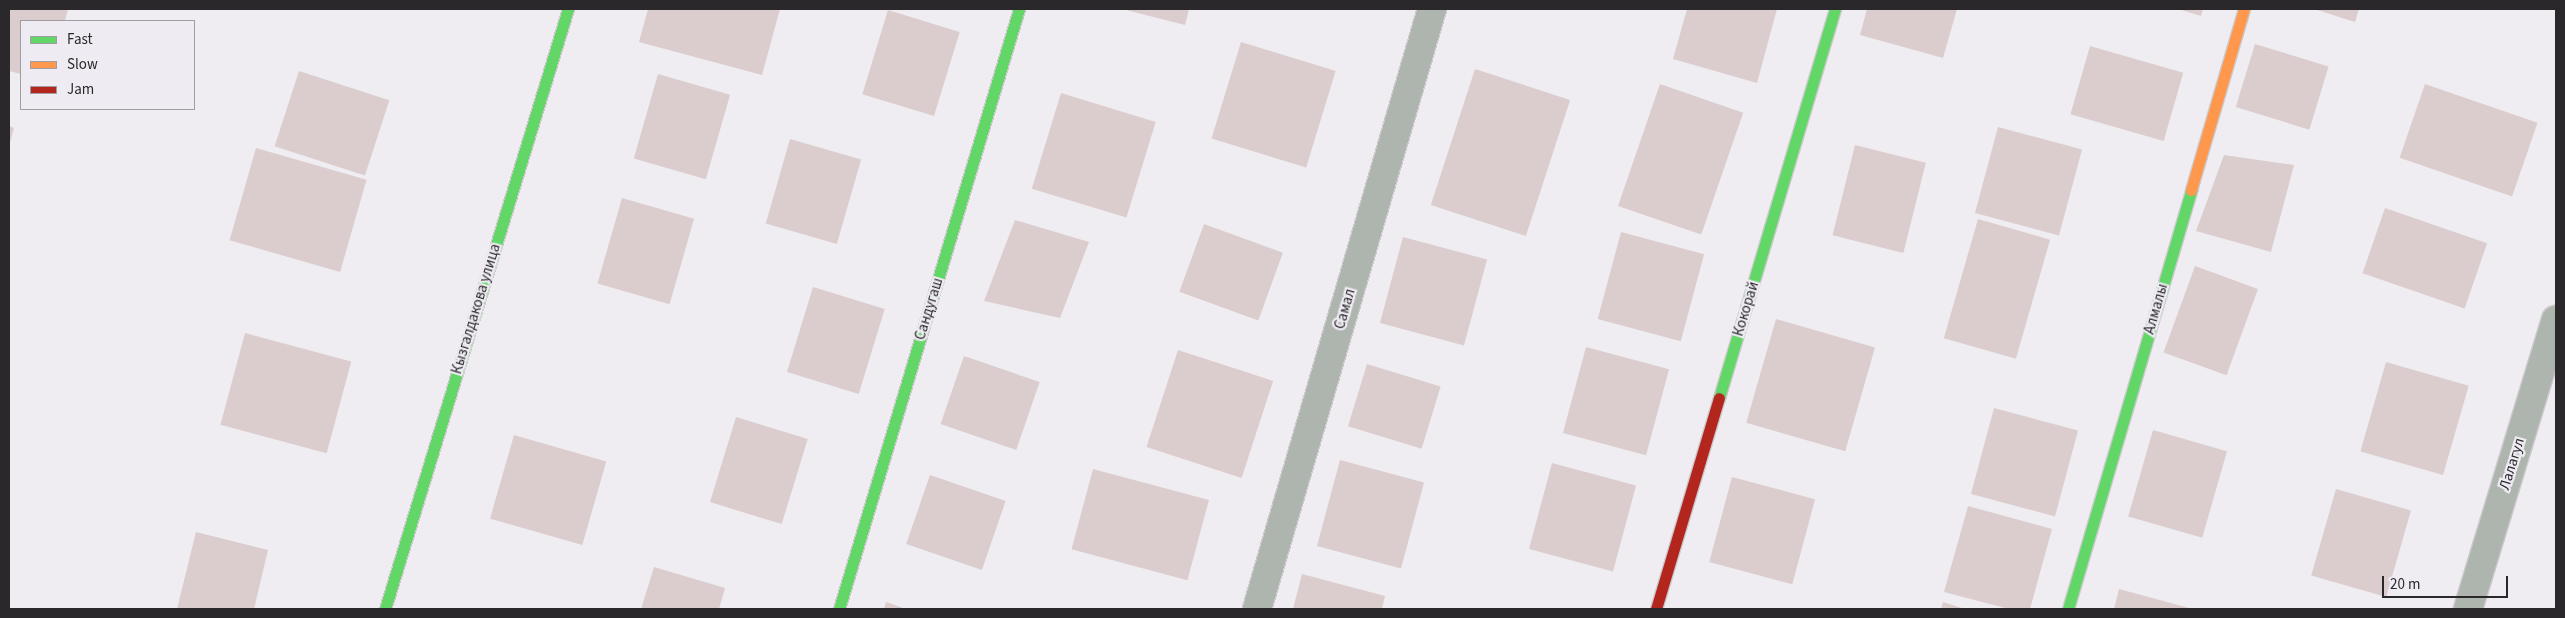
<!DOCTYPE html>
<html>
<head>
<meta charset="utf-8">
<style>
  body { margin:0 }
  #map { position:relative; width:2565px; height:618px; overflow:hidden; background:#efedf1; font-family:"Source Sans 3",sans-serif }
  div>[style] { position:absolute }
  .building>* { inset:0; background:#dbcdcd; transform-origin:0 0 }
  .roads { filter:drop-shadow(1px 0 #cccacd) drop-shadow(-1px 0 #cccacd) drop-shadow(0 1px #cccacd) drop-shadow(0 -1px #cccacd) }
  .street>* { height:28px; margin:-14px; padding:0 14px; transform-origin:14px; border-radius:14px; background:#aeb5af }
  .fast>* { height:11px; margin:-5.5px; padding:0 5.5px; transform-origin:5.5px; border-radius:5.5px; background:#63d668 }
  .slow>* { height:11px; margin:-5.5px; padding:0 5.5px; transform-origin:5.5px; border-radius:5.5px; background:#ff974d }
  .jam>* { height:11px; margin:-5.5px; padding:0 5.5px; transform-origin:5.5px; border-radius:5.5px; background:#b3261e }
  span { translate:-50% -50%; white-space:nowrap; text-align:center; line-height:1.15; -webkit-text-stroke:4.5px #efebf3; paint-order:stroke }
  .street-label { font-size:15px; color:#2a282b }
  .frame { position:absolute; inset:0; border:10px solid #2a282b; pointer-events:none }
  .legend { position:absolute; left:20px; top:20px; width:175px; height:90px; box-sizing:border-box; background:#efebf3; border:1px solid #a09da3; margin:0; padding:6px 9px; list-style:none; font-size:15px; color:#2a282b }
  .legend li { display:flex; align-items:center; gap:10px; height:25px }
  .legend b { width:25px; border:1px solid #a09da3 }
  .scale { position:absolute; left:2382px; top:576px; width:126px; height:22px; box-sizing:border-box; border:2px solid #2a282b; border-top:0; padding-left:6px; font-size:15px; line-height:18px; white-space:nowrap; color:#2a282b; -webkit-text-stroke:4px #efebf3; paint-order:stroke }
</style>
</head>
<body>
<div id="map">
  <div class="building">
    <i style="clip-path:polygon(9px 9px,68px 9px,65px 21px,21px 21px,21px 74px,9px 71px)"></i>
    <i style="clip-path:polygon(648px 9px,780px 9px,762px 75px,639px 42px)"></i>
    <i style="clip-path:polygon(1122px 9px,1189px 9px,1185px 25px)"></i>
    <i style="clip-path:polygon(1687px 9px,1777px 9px,1757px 83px,1673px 59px)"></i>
    <i style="clip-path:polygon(1867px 9px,1957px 9px,1943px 58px,1860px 35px)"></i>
    <i style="clip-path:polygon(2178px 9px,2203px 9px,2201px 16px)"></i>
    <i style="clip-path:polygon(2314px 9px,2359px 9px,2355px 22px)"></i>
    <i style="left:888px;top:10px;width:75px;height:88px;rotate:17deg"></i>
    <i style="left:1241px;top:42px;width:99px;height:101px;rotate:17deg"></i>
    <i style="left:2255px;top:44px;width:77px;height:66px;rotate:17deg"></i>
    <i style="left:2090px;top:46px;width:97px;height:71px;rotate:16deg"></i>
    <i style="left:1475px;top:69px;width:100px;height:143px;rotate:18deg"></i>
    <i style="left:299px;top:71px;width:95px;height:79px;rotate:18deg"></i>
    <i style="left:658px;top:74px;width:75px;height:88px;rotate:16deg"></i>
    <i style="left:1660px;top:84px;width:88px;height:129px;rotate:19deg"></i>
    <i style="left:2425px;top:84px;width:119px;height:78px;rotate:19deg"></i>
    <i style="left:1061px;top:93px;width:99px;height:100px;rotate:17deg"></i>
    <i style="clip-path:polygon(9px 126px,14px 128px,9px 146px)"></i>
    <i style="left:1998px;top:127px;width:87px;height:89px;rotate:15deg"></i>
    <i style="left:790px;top:139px;width:74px;height:88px;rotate:16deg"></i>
    <i style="left:1855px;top:145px;width:73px;height:93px;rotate:14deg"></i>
    <i style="left:256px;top:148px;width:115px;height:96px;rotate:16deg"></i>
    <i style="clip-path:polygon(2224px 155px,2294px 165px,2271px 252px,2196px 231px)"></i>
    <i style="left:622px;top:198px;width:75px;height:89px;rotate:16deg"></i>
    <i style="left:2385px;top:208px;width:108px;height:69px;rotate:19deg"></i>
    <i style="left:1978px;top:219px;width:75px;height:124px;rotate:16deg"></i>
    <i style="clip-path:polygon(1015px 220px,1089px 242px,1060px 318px,984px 301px)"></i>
    <i style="left:1204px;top:224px;width:84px;height:72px;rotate:20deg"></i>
    <i style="left:1621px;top:232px;width:86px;height:90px;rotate:15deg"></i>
    <i style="left:1403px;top:237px;width:87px;height:89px;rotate:15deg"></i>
    <i style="left:2195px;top:266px;width:67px;height:92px;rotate:20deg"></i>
    <i style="left:813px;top:287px;width:75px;height:89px;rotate:17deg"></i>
    <i style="left:1776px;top:319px;width:103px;height:108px;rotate:16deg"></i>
    <i style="left:245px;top:333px;width:110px;height:95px;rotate:15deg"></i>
    <i style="left:1586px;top:347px;width:86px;height:89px;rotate:15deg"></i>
    <i style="left:1178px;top:350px;width:100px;height:102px;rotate:18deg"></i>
    <i style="left:964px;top:356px;width:80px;height:72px;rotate:19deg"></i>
    <i style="left:2386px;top:362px;width:86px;height:93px;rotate:16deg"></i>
    <i style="left:1367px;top:364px;width:77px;height:65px;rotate:17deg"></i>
    <i style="left:1994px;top:408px;width:87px;height:89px;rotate:15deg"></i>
    <i style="left:736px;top:417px;width:75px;height:89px;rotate:17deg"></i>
    <i style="left:2153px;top:430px;width:77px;height:90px;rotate:16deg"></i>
    <i style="left:514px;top:435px;width:96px;height:87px;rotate:16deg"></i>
    <i style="left:1340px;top:460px;width:87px;height:89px;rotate:15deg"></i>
    <i style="left:1552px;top:463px;width:87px;height:89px;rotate:15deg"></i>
    <i style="left:1093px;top:469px;width:120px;height:83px;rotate:15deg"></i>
    <i style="left:930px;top:475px;width:80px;height:73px;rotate:19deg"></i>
    <i style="left:1732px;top:477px;width:86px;height:88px;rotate:15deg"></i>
    <i style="left:2336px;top:489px;width:78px;height:90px;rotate:16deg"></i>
    <i style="clip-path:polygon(1968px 506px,2052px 529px,2030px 609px,2009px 609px,1944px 592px)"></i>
    <i style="clip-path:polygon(196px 532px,268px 550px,254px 609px,177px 609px)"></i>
    <i style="clip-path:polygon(654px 567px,725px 588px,719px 609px,641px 609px)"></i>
    <i style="clip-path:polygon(1302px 574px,1385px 596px,1382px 609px,1293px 609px)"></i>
    <i style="clip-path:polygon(2119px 589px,2193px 609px,2114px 609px)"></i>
    <i style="clip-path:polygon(886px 602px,906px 609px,884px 609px)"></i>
    <i style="clip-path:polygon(1943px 602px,1965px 609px,1941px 609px)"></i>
  </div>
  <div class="roads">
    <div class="street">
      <i style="left:1257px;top:609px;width:625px;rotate:-73.74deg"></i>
      <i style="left:2468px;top:609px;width:302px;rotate:-73.1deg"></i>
    </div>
    <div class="fast">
      <i style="left:1719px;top:398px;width:406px;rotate:-73.4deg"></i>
      <i style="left:385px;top:609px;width:627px;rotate:-73.04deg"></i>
      <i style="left:839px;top:609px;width:626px;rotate:-73.3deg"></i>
      <i style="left:2068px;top:609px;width:437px;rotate:-73.6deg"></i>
    </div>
    <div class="slow">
      <i style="left:2191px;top:190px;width:189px;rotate:-73.7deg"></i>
    </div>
    <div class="jam">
      <i style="left:1656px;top:609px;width:220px;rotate:-73.4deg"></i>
    </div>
  </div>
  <div class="street-label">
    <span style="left:476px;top:309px;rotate:-73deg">Кызгалдакова улица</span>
    <span style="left:929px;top:309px;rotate:-73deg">Сандугаш</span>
    <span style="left:1345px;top:309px;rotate:-74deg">Самал</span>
    <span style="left:1746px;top:309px;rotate:-73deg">Кокорай</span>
    <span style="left:2156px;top:309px;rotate:-74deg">Алмалы</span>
    <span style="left:2512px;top:464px;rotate:-73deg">Лалагул</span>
  </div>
  <div class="frame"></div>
  <ul class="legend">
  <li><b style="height:6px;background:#63d668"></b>Fast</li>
  <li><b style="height:6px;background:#ff974d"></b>Slow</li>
  <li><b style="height:6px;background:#b3261e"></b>Jam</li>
  </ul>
  <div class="scale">20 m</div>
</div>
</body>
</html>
